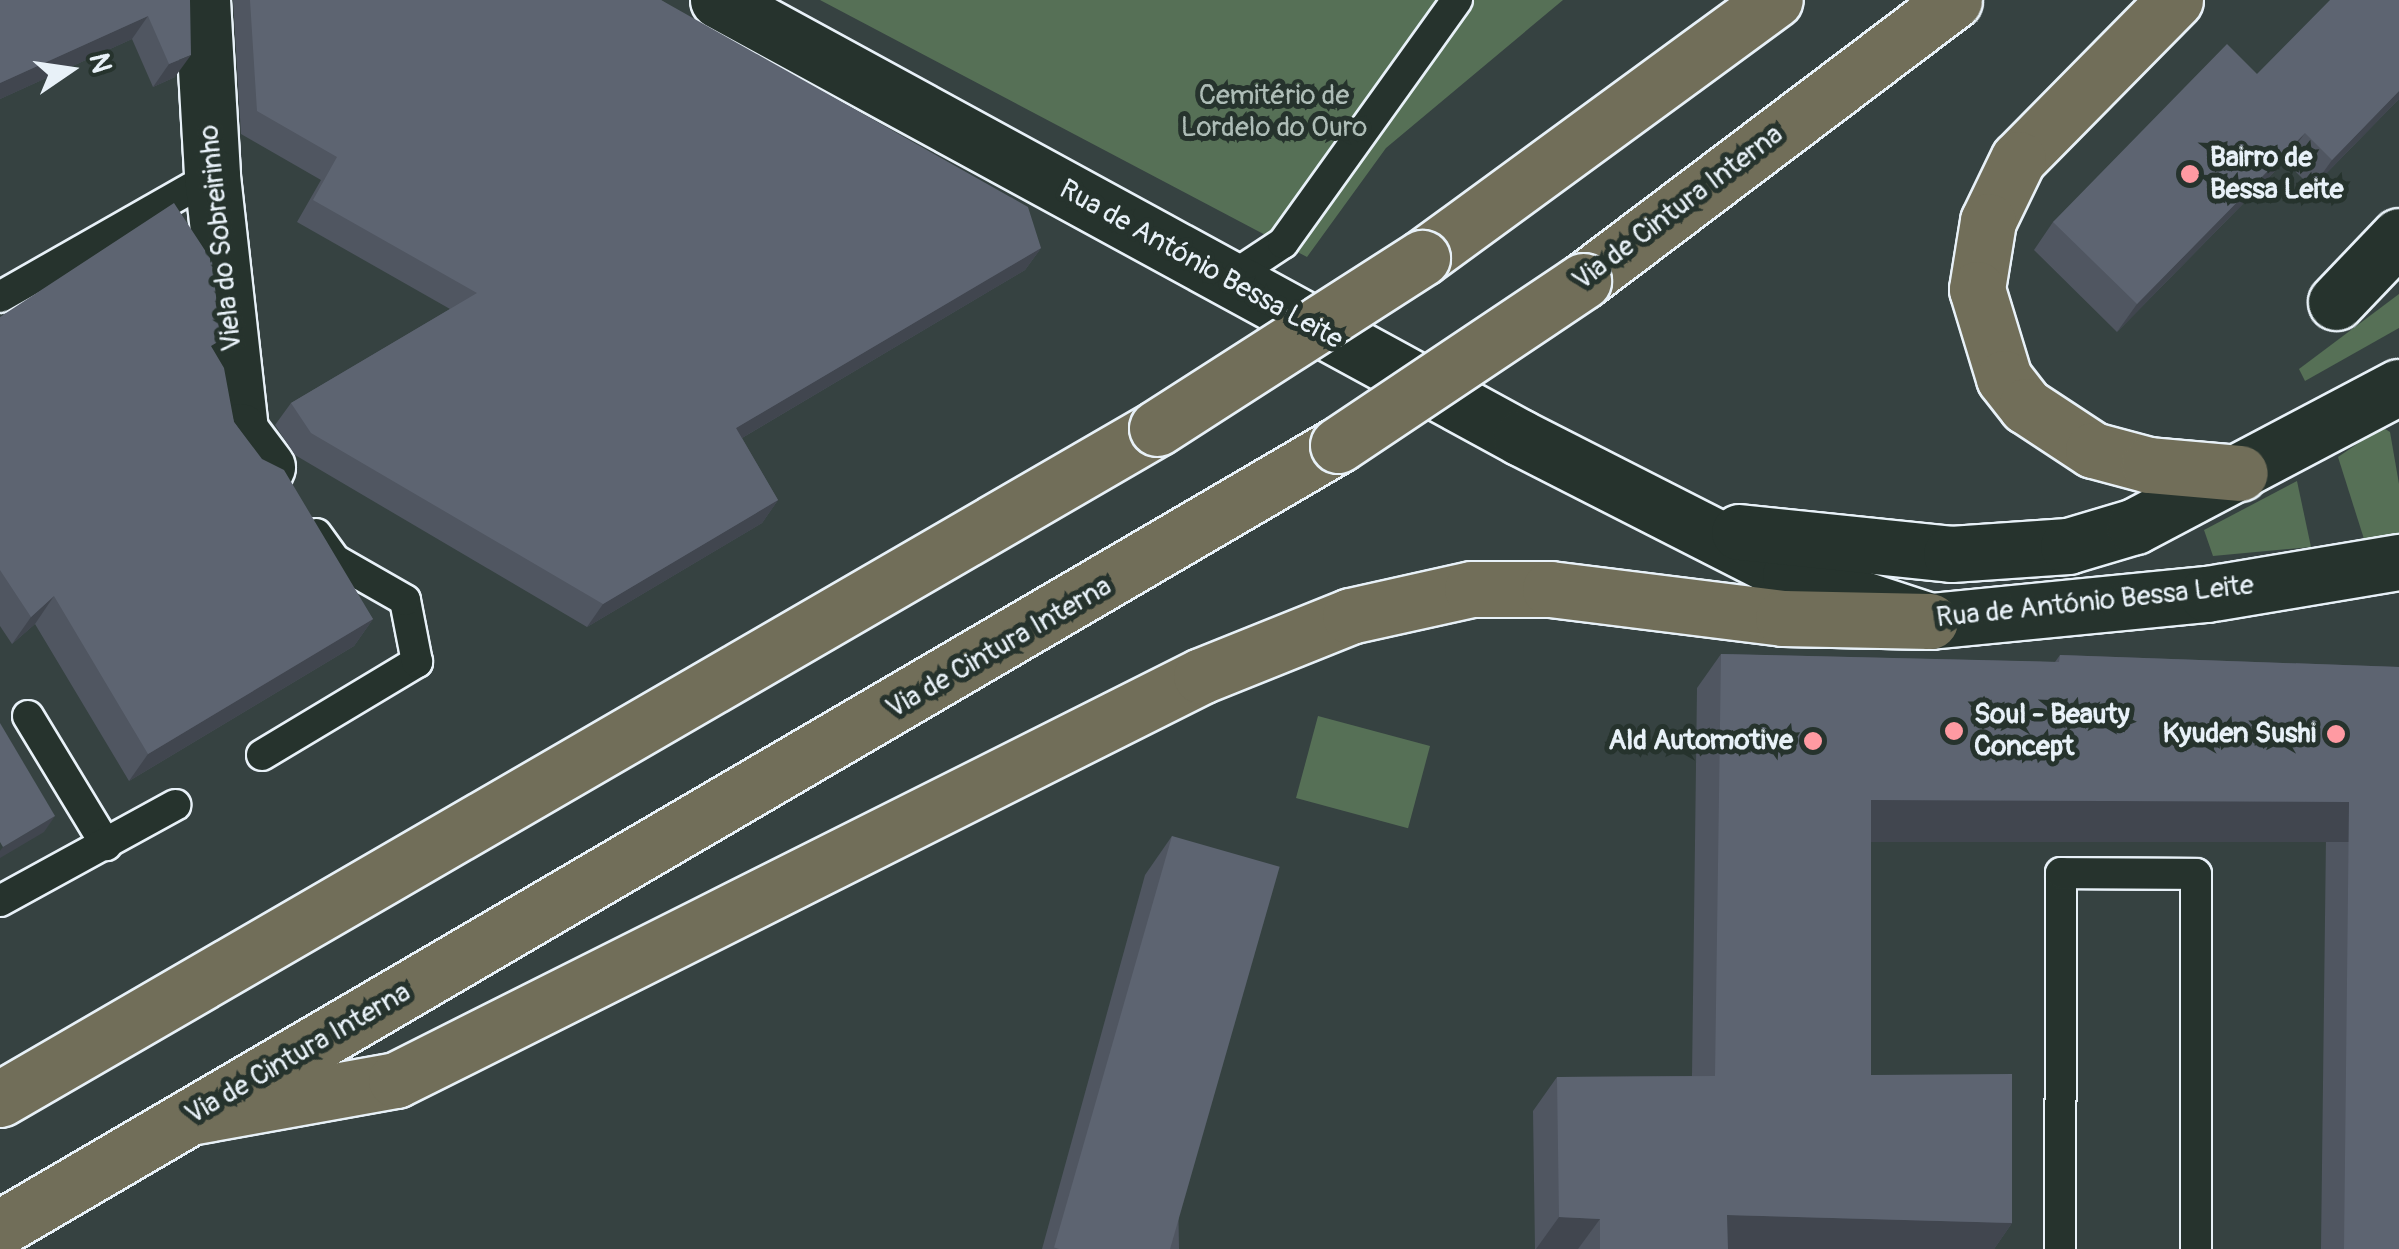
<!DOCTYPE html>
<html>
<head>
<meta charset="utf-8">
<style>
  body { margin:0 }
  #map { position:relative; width:2399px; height:1249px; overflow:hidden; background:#364241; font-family:Pangolin,sans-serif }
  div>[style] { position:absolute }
  .green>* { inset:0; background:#567056; transform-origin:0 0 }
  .roads { filter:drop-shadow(2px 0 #e8f1f8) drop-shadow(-2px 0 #e8f1f8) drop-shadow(0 2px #e8f1f8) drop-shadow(0 -2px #e8f1f8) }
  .service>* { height:30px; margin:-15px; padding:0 15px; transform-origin:15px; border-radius:15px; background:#26332d }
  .minor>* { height:55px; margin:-27.5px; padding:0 27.5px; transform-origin:27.5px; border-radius:27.5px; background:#26332d }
  .secondary>* { height:55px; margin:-27.5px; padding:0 27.5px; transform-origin:27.5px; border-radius:27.5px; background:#26332d }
  .motorway>* { height:55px; margin:-27.5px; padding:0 27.5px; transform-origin:27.5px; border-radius:27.5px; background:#716e59 }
  .bridges { filter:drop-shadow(2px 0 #e8f1f8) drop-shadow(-2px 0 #e8f1f8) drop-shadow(0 2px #e8f1f8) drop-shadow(0 -2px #e8f1f8) }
  .motorway-bridge>* { height:55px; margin:-27.5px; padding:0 27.5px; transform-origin:27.5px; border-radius:27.5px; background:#716e59 }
  .wall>* { inset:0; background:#505661 }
  .shaded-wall>* { inset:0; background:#41464f; transform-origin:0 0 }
  .building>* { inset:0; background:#5d6471; transform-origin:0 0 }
  .dots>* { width:28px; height:28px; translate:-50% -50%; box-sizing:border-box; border:5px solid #26332d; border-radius:50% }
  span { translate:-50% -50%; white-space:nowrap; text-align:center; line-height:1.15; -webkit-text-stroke:10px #26332d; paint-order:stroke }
  .park-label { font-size:28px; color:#aebdb7 }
  .poi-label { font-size:28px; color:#e8f1f8; font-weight:700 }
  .left { translate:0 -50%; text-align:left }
  .right { translate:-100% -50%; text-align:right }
  .street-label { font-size:28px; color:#e8f1f8 }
  .north { position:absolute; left:20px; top:20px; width:100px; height:100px; -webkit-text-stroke:8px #26332d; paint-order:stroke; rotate:77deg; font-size:28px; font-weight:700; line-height:40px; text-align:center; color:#e8f1f8 }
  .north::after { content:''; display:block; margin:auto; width:35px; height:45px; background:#e8f1f8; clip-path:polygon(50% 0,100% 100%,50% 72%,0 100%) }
</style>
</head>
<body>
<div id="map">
  <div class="green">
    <i style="clip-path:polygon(820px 0,1563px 0,1386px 148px,1307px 257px)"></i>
    <i style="clip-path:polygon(2399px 294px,2399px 328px,2305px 381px,2299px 369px)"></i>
    <i style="clip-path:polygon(2382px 427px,2390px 432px,2399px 484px,2399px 533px,2364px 539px,2338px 457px)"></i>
    <i style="clip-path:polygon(2297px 481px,2311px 547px,2213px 556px,2204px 530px)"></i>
    <i style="left:1318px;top:716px;width:116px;height:85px;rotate:15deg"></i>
  </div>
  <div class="roads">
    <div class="service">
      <i style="left:1227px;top:280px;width:67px;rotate:-33.5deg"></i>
      <i style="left:1283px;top:243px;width:299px;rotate:-54.4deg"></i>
      <i style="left:0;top:297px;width:244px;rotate:-29.7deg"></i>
      <i style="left:28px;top:716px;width:151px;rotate:58.8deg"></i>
      <i style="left:262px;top:755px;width:181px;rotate:-31deg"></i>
      <i style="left:417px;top:662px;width:63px;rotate:-101deg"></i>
      <i style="left:405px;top:600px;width:81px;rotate:-150.3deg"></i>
      <i style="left:335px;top:560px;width:32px;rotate:-126deg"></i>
      <i style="left:0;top:901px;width:200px;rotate:-28.7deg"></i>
      <i style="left:2060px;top:1249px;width:376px;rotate:-89.8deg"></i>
      <i style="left:2061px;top:873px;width:135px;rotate:0.4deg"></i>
      <i style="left:2196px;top:874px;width:375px;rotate:90deg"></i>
    </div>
    <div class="minor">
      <i style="left:202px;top:0;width:176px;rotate:86.7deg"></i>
      <i style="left:212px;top:176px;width:257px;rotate:83.7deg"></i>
      <i style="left:240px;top:431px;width:45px;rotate:53.1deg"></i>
      <i style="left:2336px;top:302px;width:91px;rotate:-46.3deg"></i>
    </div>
    <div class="secondary">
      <i style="left:718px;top:0;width:915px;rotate:28.61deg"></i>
      <i style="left:1521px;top:438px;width:302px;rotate:27deg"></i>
      <i style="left:1790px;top:575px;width:147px;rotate:18.2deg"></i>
      <i style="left:1930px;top:621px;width:278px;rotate:-5.6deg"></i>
      <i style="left:2207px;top:594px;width:195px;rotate:-9.5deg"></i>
      <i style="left:1739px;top:532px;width:213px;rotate:5.9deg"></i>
      <i style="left:1951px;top:554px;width:117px;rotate:-3.9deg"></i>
      <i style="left:2068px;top:546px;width:70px;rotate:-16.6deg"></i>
      <i style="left:2135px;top:526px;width:298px;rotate:-27.8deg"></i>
    </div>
    <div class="motorway">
      <i style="left:2175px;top:0;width:223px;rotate:134.6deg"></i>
      <i style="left:2018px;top:159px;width:69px;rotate:115.8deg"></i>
      <i style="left:1988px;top:221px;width:69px;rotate:99.2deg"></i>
      <i style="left:1977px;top:289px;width:93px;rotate:73.1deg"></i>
      <i style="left:2004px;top:378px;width:36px;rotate:52deg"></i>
      <i style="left:2026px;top:406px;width:80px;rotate:33.3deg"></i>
      <i style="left:2093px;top:450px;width:58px;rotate:15deg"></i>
      <i style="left:2149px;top:465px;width:91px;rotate:5deg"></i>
      <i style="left:1422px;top:258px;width:437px;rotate:-36.2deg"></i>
      <i style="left:1583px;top:281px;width:465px;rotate:-37.1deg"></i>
      <i style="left:0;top:1099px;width:1337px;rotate:-30.11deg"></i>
      <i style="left:190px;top:1117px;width:209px;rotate:-10.2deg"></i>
      <i style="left:396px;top:1080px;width:901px;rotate:-26.65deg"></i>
      <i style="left:1201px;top:676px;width:161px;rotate:-21.9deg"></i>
      <i style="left:1350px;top:616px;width:125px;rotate:-12.5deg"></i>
      <i style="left:1472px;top:589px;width:78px"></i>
      <i style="left:1550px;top:589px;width:235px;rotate:7.1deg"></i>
      <i style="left:1783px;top:618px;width:147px;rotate:1.2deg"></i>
      <i style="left:0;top:1228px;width:1550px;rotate:-30.34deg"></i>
    </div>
  </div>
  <div class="bridges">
    <div class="motorway-bridge">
      <i style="left:1157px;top:428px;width:315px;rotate:-32.7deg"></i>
      <i style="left:1338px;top:445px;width:295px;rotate:-33.8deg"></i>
    </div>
  </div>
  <div class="wall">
    <i style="clip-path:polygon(0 0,190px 0,175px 77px,153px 87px,132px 39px,0 99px)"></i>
    <i style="clip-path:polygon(233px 0,661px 0,1041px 248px,1025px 270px,742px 438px,778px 500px,762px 523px,587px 627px,295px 455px,275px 425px,291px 403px,450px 309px,297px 222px,321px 180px,241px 134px)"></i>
    <i style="clip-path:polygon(2399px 0,2399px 99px,2312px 188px,2285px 161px,2117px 332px,2034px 250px,2053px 222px,2257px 74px)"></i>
    <i style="clip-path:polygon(0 317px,213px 350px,234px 422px,373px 619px,354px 646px,129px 781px,35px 624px,12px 644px,0 626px)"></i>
    <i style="clip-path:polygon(1721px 654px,2055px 662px,2060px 655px,2399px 667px,2399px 1249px,2321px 1249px,2326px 836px,1871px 834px,1871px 1075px,2012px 1223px,1994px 1249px,1535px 1249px,1533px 1111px,1557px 1077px,1692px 1076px,1697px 688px)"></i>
    <i style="clip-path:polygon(1172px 836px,1179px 1249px,1042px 1249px,1145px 875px)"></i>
  </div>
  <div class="shaded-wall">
    <i style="clip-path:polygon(148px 16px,132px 39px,0 99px,0 83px)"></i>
    <i style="clip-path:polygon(191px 55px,175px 77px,153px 87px,169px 64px)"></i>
    <i style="clip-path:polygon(2399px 91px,2399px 99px,2312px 188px,2332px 160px)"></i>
    <i style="clip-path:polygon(2305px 133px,2285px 161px,2117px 332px,2137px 304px)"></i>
    <i style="clip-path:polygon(1041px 248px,1025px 270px,720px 451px,736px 428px)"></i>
    <i style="clip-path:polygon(778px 500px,762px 523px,587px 627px,603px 604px)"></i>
    <i style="clip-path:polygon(54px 596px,35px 624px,12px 644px,31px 617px)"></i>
    <i style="clip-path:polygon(373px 619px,354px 646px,129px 781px,148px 754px)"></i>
    <i style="left:1871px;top:800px;width:478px;height:42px"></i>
    <i style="clip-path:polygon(55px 816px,44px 832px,0 858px,0 851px,3px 847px)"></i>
    <i style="clip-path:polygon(1727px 1215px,2012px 1223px,1994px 1249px,1726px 1249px)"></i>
    <i style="clip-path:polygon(1559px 1217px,1600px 1219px,1578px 1249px,1536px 1249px)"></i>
  </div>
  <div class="building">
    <i style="clip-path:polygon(0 0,190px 0,191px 55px,169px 64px,148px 16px,0 83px)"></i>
    <i style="clip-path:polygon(250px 0,661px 0,1028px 207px,1041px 248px,736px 428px,778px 500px,603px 604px,311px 433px,291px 403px,477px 293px,313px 200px,337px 157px,257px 111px)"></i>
    <i style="clip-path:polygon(2330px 0,2399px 0,2399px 91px,2332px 160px,2305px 133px,2137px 304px,2053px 222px,2227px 44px,2257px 74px)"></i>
    <i style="clip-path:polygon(174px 203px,212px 261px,221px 340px,211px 346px,224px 368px,234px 422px,262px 459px,284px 470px,373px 619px,148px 754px,54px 596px,31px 617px,0 570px,0 317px)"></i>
    <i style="clip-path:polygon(1721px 654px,2059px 662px,2060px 655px,2399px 667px,2399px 1249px,2344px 1249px,2349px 802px,1871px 800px,1871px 1075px,2012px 1074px,2012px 1223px,1727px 1215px,1728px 1249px,1600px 1249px,1600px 1219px,1559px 1217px,1557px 1077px,1715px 1076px)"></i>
    <i style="clip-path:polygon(0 723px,55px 816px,3px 847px,0 842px)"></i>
    <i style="left:1172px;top:836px;width:112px;height:428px;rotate:16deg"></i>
  </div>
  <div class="dots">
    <i style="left:2190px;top:174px;background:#ff9aa2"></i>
    <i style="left:1954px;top:731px;background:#ff9aa2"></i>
    <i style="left:2336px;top:734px;background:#ff9aa2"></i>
    <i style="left:1813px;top:741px;background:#ff9aa2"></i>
  </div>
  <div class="park-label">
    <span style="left:1274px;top:112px">Cemitério de<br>Lordelo do Ouro</span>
  </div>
  <div class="poi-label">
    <span class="left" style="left:2210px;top:174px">Bairro de<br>Bessa Leite</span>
    <span class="left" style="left:1974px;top:731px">Soul - Beauty<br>Concept</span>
    <span class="right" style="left:2316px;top:734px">Kyuden Sushi</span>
    <span class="right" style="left:1793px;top:741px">Ald Automotive</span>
  </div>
  <div class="street-label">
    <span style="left:1678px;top:208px;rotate:-37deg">Via de Cintura Interna</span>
    <span style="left:221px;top:238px;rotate:-96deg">Viela do Sobreirinho</span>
    <span style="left:1201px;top:265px;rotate:29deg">Rua de António Bessa Leite</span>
    <span style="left:2095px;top:602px;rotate:-6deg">Rua de António Bessa Leite</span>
    <span style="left:999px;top:648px;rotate:-30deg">Via de Cintura Interna</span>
    <span style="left:298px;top:1054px;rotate:-30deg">Via de Cintura Interna</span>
  </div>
  <div class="north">N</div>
</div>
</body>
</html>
